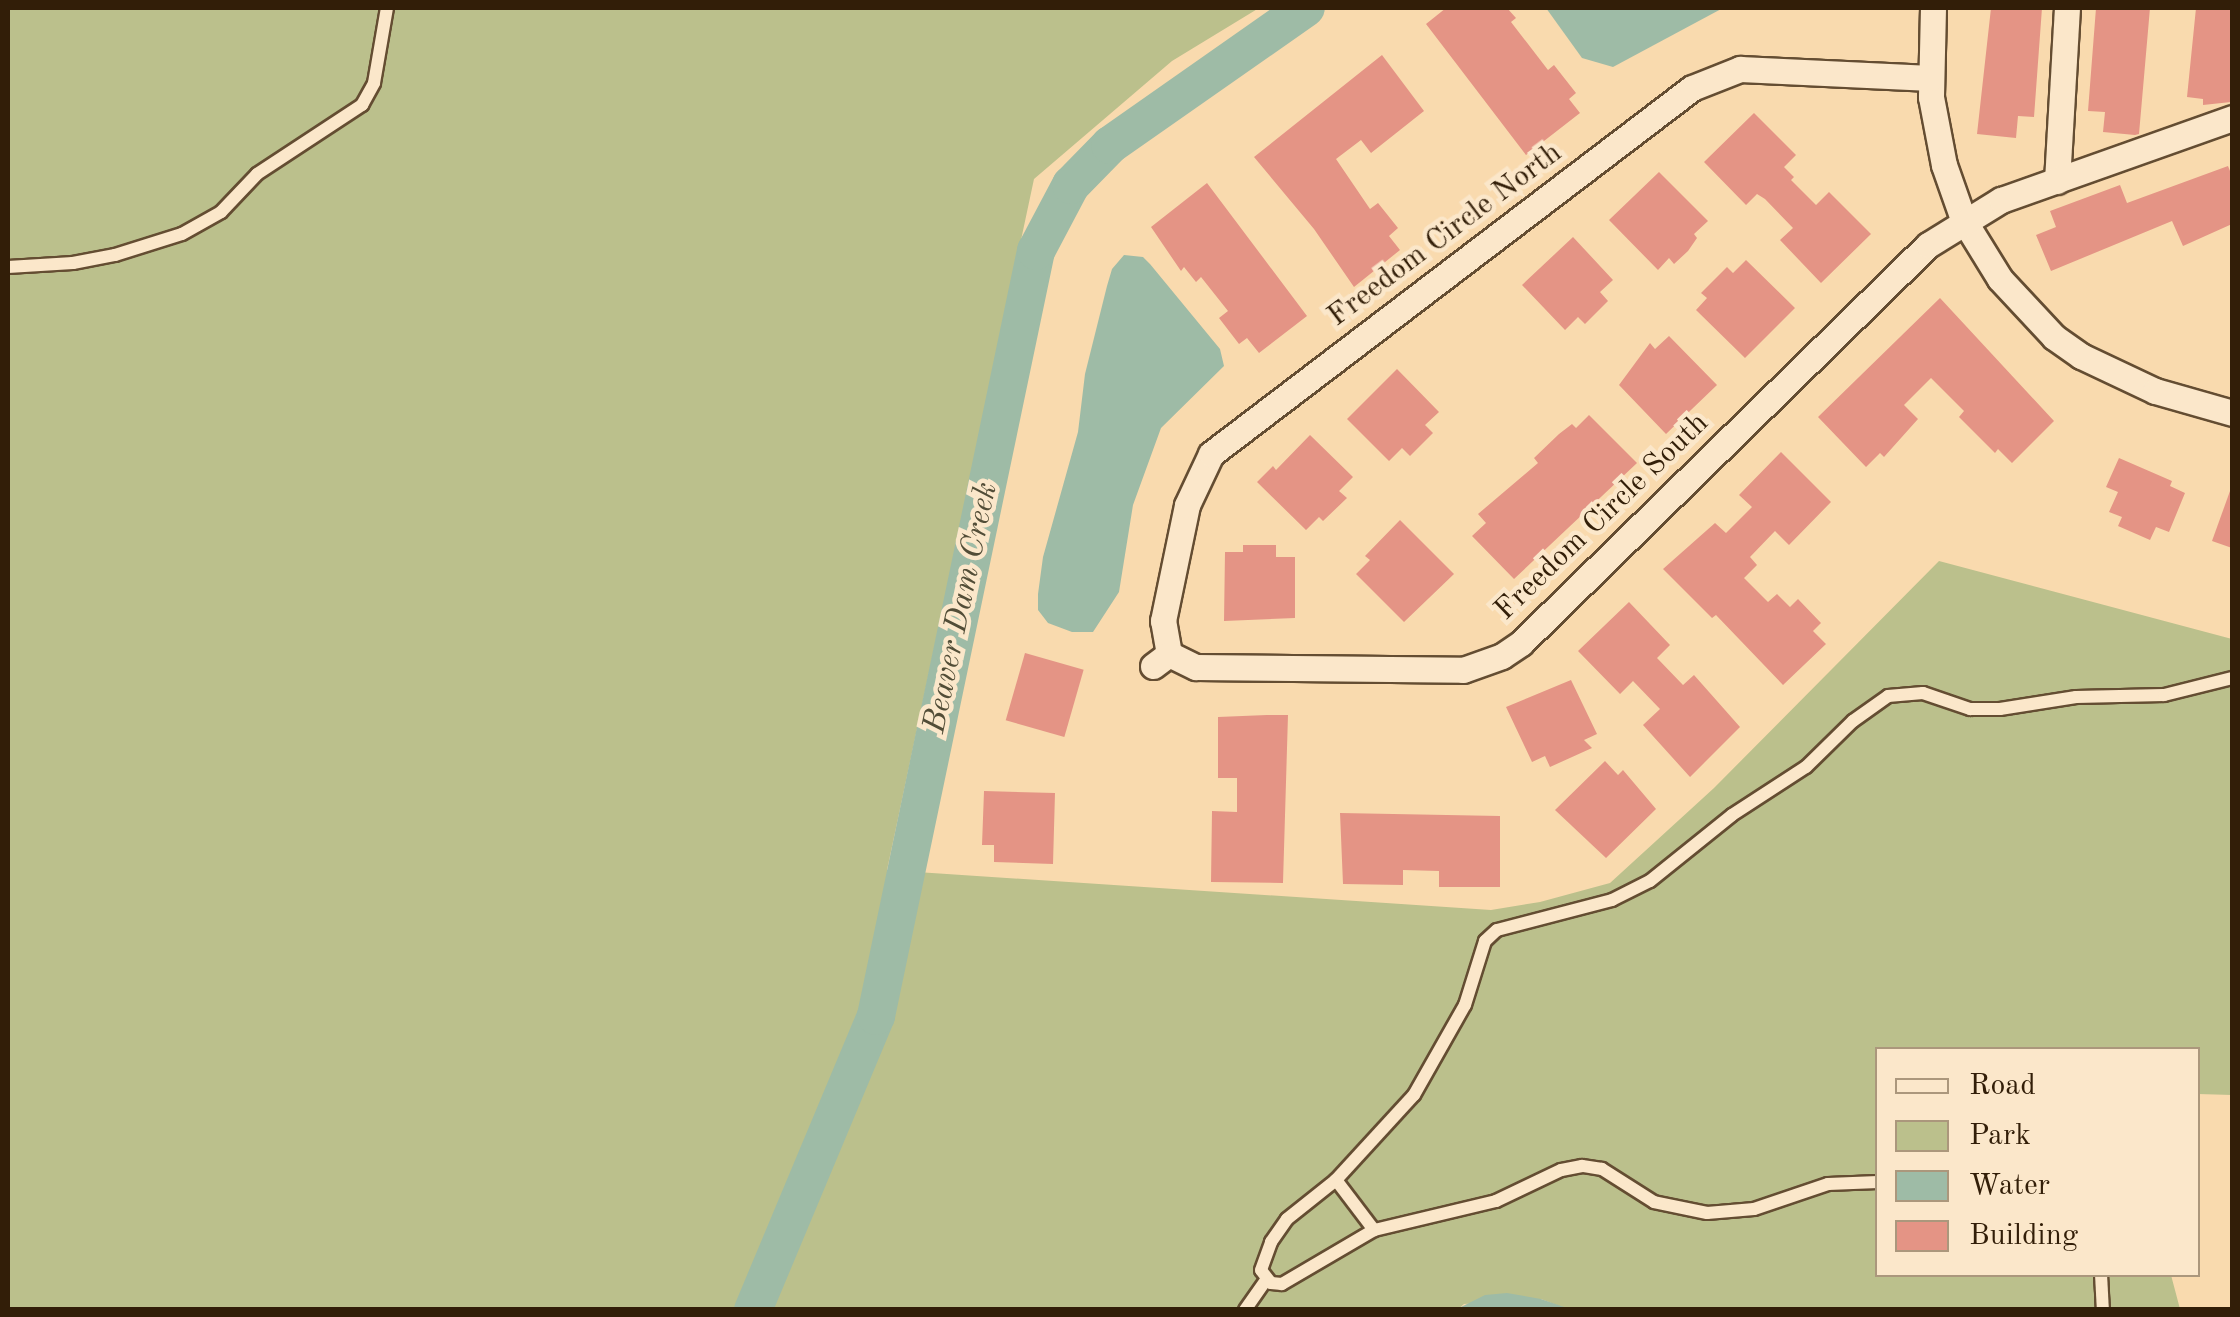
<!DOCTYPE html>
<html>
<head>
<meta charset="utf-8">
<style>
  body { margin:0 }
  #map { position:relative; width:2240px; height:1317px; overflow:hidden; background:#f9daae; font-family:"Old Standard TT",serif }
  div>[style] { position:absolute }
  .green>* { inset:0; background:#bbc08c }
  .water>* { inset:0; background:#9ebba6 }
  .river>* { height:38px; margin:-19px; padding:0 19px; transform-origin:19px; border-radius:19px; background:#9ebba6 }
  .building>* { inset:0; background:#e49485; transform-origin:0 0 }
  .roads { filter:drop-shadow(2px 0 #644d32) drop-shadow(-2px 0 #644d32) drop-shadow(0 2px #644d32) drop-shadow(0 -2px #644d32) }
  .service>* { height:12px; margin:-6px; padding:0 6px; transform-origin:6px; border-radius:6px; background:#fbe7ca }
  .minor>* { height:25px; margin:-12.5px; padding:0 12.5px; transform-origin:12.5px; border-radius:12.5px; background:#fbe7ca }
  span { translate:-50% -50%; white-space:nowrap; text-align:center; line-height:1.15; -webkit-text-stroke:9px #fbe7ca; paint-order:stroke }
  .street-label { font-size:30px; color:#321e08 }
  .water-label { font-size:32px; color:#524d37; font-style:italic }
  .frame { position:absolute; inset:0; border:10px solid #321e08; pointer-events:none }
  .legend { position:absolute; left:1875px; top:1047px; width:325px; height:230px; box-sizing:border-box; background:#fbe7ca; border:2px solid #ab977c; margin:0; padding:12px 18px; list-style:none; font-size:30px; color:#321e08 }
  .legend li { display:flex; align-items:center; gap:20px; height:50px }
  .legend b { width:50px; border:2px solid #ab977c }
</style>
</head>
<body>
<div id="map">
  <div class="green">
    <i style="clip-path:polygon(8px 8px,1259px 8px,1172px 61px,1034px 179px,887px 870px,1491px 910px,1540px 902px,1610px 883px,1714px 788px,1939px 561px,2232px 639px,2232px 1095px,2198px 1094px,2198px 1050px,1878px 1050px,1878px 1274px,2171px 1275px,2180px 1309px,1570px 1310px,1541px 1299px,1464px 1304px,1457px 1310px,8px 1309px)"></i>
  </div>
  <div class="water">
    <i style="clip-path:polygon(1546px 8px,1723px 8px,1613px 67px,1582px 58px)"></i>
    <i style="clip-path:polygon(1124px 255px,1143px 257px,1150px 264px,1220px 349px,1224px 366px,1161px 428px,1133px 505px,1119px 592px,1093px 632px,1072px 632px,1048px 623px,1038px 610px,1038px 594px,1043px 557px,1078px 432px,1085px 374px,1107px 286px,1112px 269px)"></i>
    <i style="clip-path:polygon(1507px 1293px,1541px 1299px,1570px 1309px,1457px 1309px,1485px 1295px)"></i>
  </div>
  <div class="river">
    <i style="left:753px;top:1310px;width:319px;rotate:-67.3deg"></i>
    <i style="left:876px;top:1016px;width:782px;rotate:-78.19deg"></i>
    <i style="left:1036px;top:251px;width:75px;rotate:-62.1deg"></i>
    <i style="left:1071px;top:185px;width:56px;rotate:-45.7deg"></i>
    <i style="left:1110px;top:145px;width:239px;rotate:-35deg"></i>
  </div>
  <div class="building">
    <i style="clip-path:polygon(1446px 8px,1507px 8px,1516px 18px,1511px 22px,1548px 70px,1554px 65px,1576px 93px,1569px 99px,1580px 113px,1526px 155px,1426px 24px)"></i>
    <i style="clip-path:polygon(1991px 8px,2042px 8px,2034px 117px,2018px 116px,2016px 138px,1977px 134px)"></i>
    <i style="clip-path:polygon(2096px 8px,2150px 8px,2139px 134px,2135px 135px,2103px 132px,2105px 112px,2088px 111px)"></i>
    <i style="clip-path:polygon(2196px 8px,2232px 8px,2231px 102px,2203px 105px,2203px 99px,2187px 97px)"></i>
    <i style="clip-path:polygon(1382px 55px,1424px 111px,1371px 153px,1361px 140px,1336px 159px,1370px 209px,1378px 203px,1398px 228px,1389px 236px,1400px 250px,1354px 287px,1314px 229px,1254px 157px)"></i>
    <i style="clip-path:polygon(1754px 113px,1796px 155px,1784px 167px,1794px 177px,1791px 180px,1816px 205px,1829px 192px,1871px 234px,1821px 283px,1780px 240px,1793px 228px,1765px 199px,1757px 194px,1746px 205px,1704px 162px)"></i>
    <i style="clip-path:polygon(2228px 166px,2232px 176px,2232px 224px,2183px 246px,2172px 221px,2051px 271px,2036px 235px,2056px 227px,2050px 211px,2120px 185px,2127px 203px)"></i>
    <i style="clip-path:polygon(1659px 172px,1708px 221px,1694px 234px,1697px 238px,1688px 251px,1674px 264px,1669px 258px,1658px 270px,1609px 220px)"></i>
    <i style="clip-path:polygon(1207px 183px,1307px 316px,1259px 353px,1247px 338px,1239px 344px,1219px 318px,1228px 311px,1201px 277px,1196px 282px,1184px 267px,1181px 271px,1151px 227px)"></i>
    <i style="clip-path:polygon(1573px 237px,1613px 280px,1600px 292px,1608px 301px,1585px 324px,1578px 317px,1565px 330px,1522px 285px)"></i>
    <i style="clip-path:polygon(1746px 260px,1795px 308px,1745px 358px,1696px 310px,1707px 298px,1701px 293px,1727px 267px,1733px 273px)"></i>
    <i style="clip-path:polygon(1940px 298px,2054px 421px,2012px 463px,1998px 449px,1995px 453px,1959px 417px,1964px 411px,1931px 378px,1904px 405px,1918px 419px,1884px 457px,1880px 453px,1866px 467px,1818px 417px)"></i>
    <i style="clip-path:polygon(1669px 336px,1717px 385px,1666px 434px,1619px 385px,1650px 343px,1655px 349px)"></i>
    <i style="clip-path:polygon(1397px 369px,1439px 412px,1425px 425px,1433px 433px,1410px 456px,1402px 448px,1389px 461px,1347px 419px)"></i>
    <i style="clip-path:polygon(1589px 415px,1637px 463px,1514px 579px,1472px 536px,1486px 523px,1478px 514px,1538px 463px,1534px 458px,1559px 434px,1572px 424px,1576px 428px)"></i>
    <i style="clip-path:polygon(1310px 435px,1353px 477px,1339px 491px,1347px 498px,1323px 521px,1319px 517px,1306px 530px,1257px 482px,1273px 466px,1276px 470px)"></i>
    <i style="clip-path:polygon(1781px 452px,1831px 502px,1789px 545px,1775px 531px,1750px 557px,1757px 565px,1744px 578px,1768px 602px,1777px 594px,1790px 607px,1798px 599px,1821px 623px,1813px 631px,1826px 644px,1783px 685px,1716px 615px,1712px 618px,1663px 569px,1715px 523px,1726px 533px,1752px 507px,1739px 495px)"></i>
    <i style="clip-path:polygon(2119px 458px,2172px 481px,2170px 486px,2185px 493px,2169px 532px,2156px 527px,2150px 540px,2118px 526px,2122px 517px,2109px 512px,2118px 492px,2106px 487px)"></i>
    <i style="clip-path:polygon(2230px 491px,2232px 491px,2232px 548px,2212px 541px)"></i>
    <i style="clip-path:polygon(1400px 520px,1454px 574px,1404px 622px,1356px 574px,1370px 560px,1365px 556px)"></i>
    <i style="clip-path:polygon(1243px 545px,1276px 545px,1276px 557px,1295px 557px,1295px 618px,1224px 621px,1225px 552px,1243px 552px)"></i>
    <i style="clip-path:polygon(1629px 602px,1670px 645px,1657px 658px,1683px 685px,1694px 675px,1740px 727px,1690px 777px,1643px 725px,1660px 709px,1633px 681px,1620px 694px,1578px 651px)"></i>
    <i style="left:1025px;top:653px;width:61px;height:70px;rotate:16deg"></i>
    <i style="clip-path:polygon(1571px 680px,1597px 734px,1584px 740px,1592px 748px,1550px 767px,1545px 756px,1532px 762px,1506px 707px)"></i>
    <i style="clip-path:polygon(1267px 715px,1288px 715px,1283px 883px,1211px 882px,1212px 811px,1237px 812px,1237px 778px,1218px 778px,1218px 717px)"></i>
    <i style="clip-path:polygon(1605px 761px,1618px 775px,1623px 770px,1656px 809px,1606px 858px,1555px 810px)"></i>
    <i style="clip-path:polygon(984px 791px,1055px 793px,1053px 864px,994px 862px,994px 845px,982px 845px)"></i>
    <i style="clip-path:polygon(1340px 813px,1500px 816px,1500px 887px,1439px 887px,1439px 871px,1403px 870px,1403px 885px,1343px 884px)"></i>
  </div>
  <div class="roads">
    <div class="service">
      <i style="left:8px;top:267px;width:65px;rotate:-3.5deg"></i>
      <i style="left:73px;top:263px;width:43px;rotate:-10.8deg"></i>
      <i style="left:115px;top:255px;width:70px;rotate:-17.4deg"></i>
      <i style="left:182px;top:234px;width:45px;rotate:-29.4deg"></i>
      <i style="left:221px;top:212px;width:52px;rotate:-46.5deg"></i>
      <i style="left:257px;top:174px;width:126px;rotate:-33.3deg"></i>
      <i style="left:362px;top:105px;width:25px;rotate:-61deg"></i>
      <i style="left:374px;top:83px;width:76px;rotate:-80.2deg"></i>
      <i style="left:1336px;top:1180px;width:63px;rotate:52.8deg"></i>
      <i style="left:1878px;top:1182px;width:50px;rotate:177.7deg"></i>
      <i style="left:1828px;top:1184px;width:78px;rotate:161.3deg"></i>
      <i style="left:1754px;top:1209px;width:47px;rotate:175.1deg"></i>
      <i style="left:1707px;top:1213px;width:54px;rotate:-168.3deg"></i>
      <i style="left:1654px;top:1202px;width:62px;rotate:-147.6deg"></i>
      <i style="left:1602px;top:1169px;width:20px;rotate:-171deg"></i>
      <i style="left:1582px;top:1166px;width:21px;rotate:169deg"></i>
      <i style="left:1561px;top:1170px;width:72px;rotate:154.5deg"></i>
      <i style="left:1496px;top:1201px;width:125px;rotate:166.6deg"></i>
      <i style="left:1374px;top:1230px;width:107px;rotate:149.6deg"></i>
      <i style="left:1282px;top:1284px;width:11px;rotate:-175deg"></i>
      <i style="left:1271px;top:1283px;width:16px;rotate:-128deg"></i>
      <i style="left:1261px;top:1270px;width:30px;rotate:-70deg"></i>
      <i style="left:1271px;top:1242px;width:28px;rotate:-55deg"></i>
      <i style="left:1287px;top:1219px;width:63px;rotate:-38.5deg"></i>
      <i style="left:1336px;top:1180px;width:115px;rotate:-47.5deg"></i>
      <i style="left:1414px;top:1095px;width:103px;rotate:-60.5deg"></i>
      <i style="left:1465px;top:1005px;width:67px;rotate:-72.6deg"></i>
      <i style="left:1485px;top:941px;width:16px;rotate:-43deg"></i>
      <i style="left:1497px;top:930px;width:119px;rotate:-14.6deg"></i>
      <i style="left:1612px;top:900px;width:42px;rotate:-26.6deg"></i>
      <i style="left:1650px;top:881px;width:105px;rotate:-38.8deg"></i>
      <i style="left:1732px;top:815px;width:88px;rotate:-33deg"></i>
      <i style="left:1806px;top:767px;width:66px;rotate:-44.4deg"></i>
      <i style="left:1853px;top:721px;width:43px;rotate:-35.5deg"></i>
      <i style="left:1888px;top:696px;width:35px;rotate:-5deg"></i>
      <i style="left:1923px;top:693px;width:50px;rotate:18.8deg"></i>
      <i style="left:1970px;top:709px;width:30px"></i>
      <i style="left:2000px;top:709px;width:77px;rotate:-9deg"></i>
      <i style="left:2076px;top:697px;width:88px;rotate:-1.3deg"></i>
      <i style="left:2164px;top:695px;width:70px;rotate:-14deg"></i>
      <i style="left:2101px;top:1274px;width:36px;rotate:87deg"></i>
      <i style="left:1245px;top:1310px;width:38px;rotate:-55deg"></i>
    </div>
    <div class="minor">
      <i style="left:1933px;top:8px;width:89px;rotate:91.3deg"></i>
      <i style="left:1931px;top:97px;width:69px;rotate:79.2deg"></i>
      <i style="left:1944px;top:165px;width:57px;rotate:70.6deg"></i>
      <i style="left:1963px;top:219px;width:70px;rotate:58.3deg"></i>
      <i style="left:2000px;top:279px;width:79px;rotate:47deg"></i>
      <i style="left:2054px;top:337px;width:33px;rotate:35deg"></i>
      <i style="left:2081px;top:356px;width:82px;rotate:25.3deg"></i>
      <i style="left:2155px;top:391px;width:80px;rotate:15.9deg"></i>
      <i style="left:2057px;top:181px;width:173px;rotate:-86.7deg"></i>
      <i style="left:1169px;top:654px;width:34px;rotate:-100deg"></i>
      <i style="left:1163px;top:621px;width:118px;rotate:-78.3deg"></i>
      <i style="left:1187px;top:505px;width:56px;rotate:-64.8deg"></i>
      <i style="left:1211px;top:454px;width:604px;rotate:-37.27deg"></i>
      <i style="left:1692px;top:88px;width:52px;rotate:-21.6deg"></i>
      <i style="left:1740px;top:69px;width:191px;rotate:2.7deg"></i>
      <i style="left:1153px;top:666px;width:20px;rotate:-37deg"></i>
      <i style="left:1169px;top:654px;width:30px;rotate:26deg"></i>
      <i style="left:1196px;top:667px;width:267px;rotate:0.6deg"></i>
      <i style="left:1463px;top:670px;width:41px;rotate:-19.7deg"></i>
      <i style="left:1502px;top:656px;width:23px;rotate:-34deg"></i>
      <i style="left:1521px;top:643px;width:569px;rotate:-44.36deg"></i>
      <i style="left:1928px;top:245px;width:86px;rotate:-31.7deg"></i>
      <i style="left:2001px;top:200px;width:245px;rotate:-19.5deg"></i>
    </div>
  </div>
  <div class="street-label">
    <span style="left:1445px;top:235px;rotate:-37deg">Freedom Circle North</span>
    <span style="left:1602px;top:517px;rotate:-44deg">Freedom Circle South</span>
  </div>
  <div class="water-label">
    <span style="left:962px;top:608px;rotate:-78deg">Beaver Dam Creek</span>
  </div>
  <div class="frame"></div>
  <ul class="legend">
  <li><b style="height:12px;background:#fbe7ca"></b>Road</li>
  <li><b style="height:28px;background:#bbc08c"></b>Park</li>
  <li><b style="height:28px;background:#9ebba6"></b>Water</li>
  <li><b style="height:28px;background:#e49485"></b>Building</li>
  </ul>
</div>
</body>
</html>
